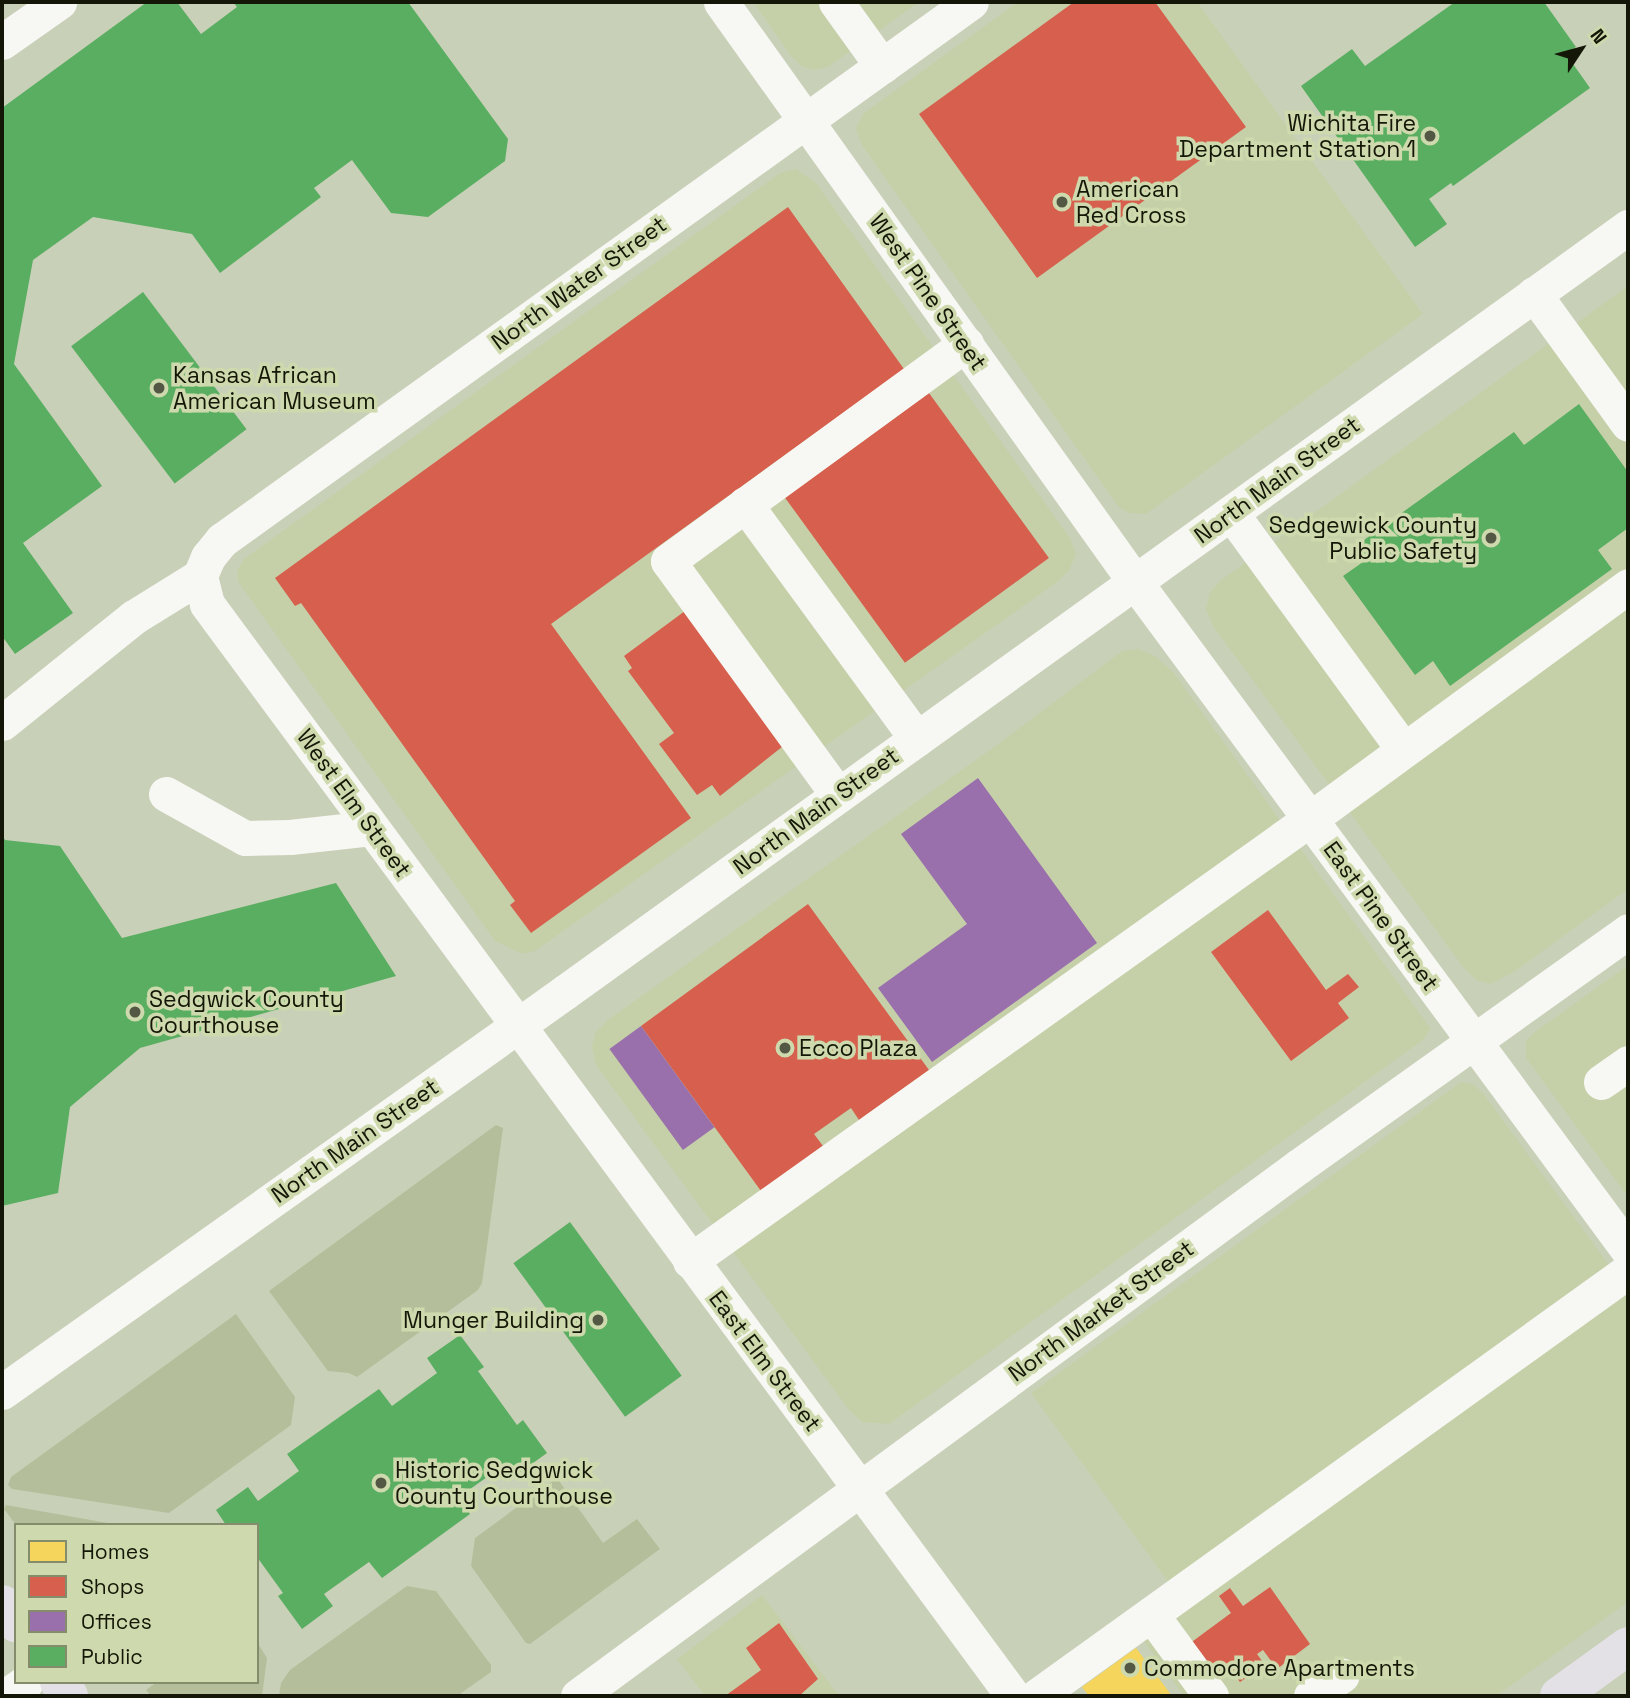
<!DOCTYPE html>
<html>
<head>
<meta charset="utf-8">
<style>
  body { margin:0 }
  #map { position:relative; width:1630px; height:1698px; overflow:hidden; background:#c9d0b8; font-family:"Space Grotesk",sans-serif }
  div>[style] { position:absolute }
  .built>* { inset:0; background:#c5d0a9 }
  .green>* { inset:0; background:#b5be9b }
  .homes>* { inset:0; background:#f6d55c }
  .shops>* { inset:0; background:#d6604d; transform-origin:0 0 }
  .offices>* { inset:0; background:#9970ab; transform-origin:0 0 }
  .public>* { inset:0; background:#5aae61; transform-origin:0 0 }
  .minor>* { height:35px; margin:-17.5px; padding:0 17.5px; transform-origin:17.5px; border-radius:17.5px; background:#f7f8f4 }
  .major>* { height:38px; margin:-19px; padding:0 19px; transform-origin:19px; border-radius:19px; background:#e3e1e6 }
  .dots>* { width:19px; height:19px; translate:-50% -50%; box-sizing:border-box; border:4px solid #cedaad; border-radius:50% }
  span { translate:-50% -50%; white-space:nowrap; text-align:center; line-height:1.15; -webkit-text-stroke:7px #cedaad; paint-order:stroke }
  .poi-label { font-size:23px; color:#141707 }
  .right { translate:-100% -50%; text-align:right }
  .left { translate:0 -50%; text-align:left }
  .street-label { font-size:23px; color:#141707 }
  .frame { position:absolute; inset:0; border:4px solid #141707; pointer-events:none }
  .legend { position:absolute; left:14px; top:1523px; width:245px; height:161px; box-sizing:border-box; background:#cedaad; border:2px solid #848c6b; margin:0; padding:9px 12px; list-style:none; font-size:21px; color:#141707 }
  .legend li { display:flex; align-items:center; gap:14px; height:35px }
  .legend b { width:35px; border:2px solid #848c6b }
  .north { position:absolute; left:1546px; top:14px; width:70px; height:70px; -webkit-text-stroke:5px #cedaad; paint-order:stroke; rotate:54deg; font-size:19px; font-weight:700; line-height:28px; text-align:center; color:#141707 }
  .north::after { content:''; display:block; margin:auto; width:24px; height:32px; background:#141707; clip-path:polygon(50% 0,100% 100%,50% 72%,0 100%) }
</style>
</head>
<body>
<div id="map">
  <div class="built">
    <i style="clip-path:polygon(753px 2px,919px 2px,828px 67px,813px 70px,801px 66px,791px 56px)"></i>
    <i style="clip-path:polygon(1018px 2px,1197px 2px,1423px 314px,1146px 514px,1129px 513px,1118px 506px,861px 144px,856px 128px,864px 113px)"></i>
    <i style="clip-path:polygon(796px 169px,816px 183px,1070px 538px,1076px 554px,1069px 571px,1053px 585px,535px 951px,522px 954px,495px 941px,239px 583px,237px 571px,244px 559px,780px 173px)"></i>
    <i style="clip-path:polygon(1628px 286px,1628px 889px,1514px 972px,1491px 984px,1476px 980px,1463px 967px,1213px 626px,1206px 609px,1210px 592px,1220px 581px)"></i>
    <i style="clip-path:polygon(1138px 649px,1155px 656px,1173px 672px,1431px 1029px,1423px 1040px,889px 1424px,862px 1422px,849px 1410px,596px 1065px,592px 1047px,595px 1033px,609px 1019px,990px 750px,1122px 651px)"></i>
    <i style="clip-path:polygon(1628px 965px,1628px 1197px,1526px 1058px,1526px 1040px,1535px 1032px)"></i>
    <i style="clip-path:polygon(1461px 1082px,1473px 1084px,1483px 1093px,1628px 1291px,1628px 1602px,1496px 1696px,1184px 1696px,1125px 1615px,1169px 1583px,1031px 1393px)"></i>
    <i style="clip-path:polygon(762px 1595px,839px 1696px,705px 1696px,677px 1659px)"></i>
  </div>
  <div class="green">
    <i style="clip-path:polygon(496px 1125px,503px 1128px,482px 1283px,478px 1290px,357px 1377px,349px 1373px,328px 1371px,269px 1291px)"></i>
    <i style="clip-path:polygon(236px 1314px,295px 1397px,291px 1425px,169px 1513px,12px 1489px,8px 1485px,11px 1477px)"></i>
    <i style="clip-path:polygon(557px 1478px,603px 1543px,637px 1519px,660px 1549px,530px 1644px,526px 1643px,471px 1566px,475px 1538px)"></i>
    <i style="clip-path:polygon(6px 1505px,119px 1525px,16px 1525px,4px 1509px)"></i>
    <i style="clip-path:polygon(407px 1586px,436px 1591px,491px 1665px,491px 1672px,457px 1696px,279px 1696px,281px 1683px,290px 1670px)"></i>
    <i style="clip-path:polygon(257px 1642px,267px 1658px,262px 1696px,151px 1696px,146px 1690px,157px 1682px,257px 1682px)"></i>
  </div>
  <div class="homes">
    <i style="clip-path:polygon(1136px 1648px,1172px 1696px,1089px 1696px,1082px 1687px)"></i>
  </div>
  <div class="shops">
    <i style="clip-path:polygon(1074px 2px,1155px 2px,1246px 127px,1037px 278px,919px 114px)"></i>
    <i style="clip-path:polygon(788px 207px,904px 369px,551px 624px,691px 818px,531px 933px,510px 905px,515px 901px,301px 603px,295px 606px,275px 578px)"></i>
    <i style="left:929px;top:393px;width:204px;height:178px;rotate:54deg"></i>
    <i style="clip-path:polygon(689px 608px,787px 743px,720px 796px,712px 785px,697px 795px,659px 744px,674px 733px,628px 671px,632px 668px,624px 656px)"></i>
    <i style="clip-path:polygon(808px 904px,929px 1070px,859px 1120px,851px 1108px,814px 1134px,823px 1146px,761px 1191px,641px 1026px)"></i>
    <i style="clip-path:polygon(1268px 910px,1326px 990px,1348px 974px,1359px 987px,1338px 1003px,1349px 1018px,1291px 1061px,1211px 952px)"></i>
    <i style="clip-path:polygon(1270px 1587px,1310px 1644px,1277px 1669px,1263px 1650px,1257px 1654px,1265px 1665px,1240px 1682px,1230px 1669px,1215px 1679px,1189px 1644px,1231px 1613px,1219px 1596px,1230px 1588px,1243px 1606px)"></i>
    <i style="clip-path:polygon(779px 1623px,818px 1679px,799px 1696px,725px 1696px,761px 1670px,746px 1648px)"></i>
  </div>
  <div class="offices">
    <i style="clip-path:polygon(978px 778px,1097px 943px,932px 1062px,878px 988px,967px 924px,901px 834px)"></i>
    <i style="left:641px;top:1026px;width:125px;height:39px;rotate:54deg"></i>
  </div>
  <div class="public">
    <i style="clip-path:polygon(147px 2px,177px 2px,201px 34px,237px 7px,233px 2px,408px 2px,508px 139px,505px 161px,428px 217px,391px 213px,352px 160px,314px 188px,321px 197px,220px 273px,192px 234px,93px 217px,33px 260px,14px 364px,102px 486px,23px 543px,73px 613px,15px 654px,2px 636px,2px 108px)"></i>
    <i style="clip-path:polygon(1455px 2px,1544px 2px,1576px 47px,1566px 54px,1590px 88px,1453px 186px,1451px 183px,1429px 199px,1447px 224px,1415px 247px,1301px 86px,1352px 49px,1365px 66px)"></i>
    <i style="left:143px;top:292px;width:172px;height:90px;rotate:53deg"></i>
    <i style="clip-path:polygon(1579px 404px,1628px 472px,1628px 528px,1598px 550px,1612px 569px,1450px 686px,1433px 661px,1415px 675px,1343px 576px,1363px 562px,1353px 548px,1514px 432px,1524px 445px)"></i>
    <i style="clip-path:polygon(2px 835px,5px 840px,60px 846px,122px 938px,336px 883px,396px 976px,140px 1048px,70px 1107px,58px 1193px,2px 1206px)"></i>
    <i style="left:570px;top:1222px;width:190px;height:70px;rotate:54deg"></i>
    <i style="clip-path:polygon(460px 1335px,484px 1367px,478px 1371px,517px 1425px,523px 1420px,547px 1453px,512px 1478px,504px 1465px,459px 1497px,470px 1514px,382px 1578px,369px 1562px,324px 1594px,333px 1606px,302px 1629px,278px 1596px,283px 1593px,257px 1557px,257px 1525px,226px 1525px,216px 1510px,248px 1487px,258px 1501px,299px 1471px,287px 1454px,379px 1389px,392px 1406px,437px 1373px,427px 1358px)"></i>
  </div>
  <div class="minor">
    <i style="left:721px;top:2px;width:713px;rotate:54.48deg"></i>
    <i style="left:1135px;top:582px;width:830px;rotate:53.57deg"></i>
    <i style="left:836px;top:2px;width:79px;rotate:54.3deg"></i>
    <i style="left:2px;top:42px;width:70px;rotate:-35.1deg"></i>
    <i style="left:1534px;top:294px;width:160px;rotate:54.1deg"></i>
    <i style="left:745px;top:504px;width:291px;rotate:53.8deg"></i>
    <i style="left:1231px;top:513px;width:293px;rotate:53.9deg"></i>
    <i style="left:200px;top:576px;width:29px;rotate:76deg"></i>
    <i style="left:207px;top:604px;width:1357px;rotate:53.57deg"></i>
    <i style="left:200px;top:576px;width:21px;rotate:-67deg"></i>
    <i style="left:208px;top:557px;width:22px;rotate:-51deg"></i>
    <i style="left:222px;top:540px;width:922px;rotate:-35.69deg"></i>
    <i style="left:2px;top:723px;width:169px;rotate:-38.8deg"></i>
    <i style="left:134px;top:617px;width:78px;rotate:-31.8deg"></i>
    <i style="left:166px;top:794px;width:90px;rotate:29.1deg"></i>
    <i style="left:245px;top:838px;width:45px;rotate:-1.3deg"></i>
    <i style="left:290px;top:837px;width:82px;rotate:-6.3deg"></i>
    <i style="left:838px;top:795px;width:289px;rotate:-126deg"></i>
    <i style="left:668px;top:561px;width:369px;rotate:-36.1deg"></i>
    <i style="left:1601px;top:1082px;width:33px;rotate:-35deg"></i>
    <i style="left:690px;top:1261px;width:761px;rotate:-35.49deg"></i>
    <i style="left:1310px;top:819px;width:394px;rotate:-36.2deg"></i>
    <i style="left:2px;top:1392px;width:691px;rotate:-35.39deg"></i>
    <i style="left:565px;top:992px;width:1310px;rotate:-35.74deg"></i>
    <i style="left:1151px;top:1614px;width:102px;rotate:53.8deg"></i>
    <i style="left:6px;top:1696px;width:24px;rotate:-35deg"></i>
    <i style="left:578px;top:1696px;width:895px;rotate:-36.32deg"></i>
    <i style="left:1299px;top:1166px;width:404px;rotate:-35.5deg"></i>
    <i style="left:1037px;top:1696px;width:728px;rotate:-35.72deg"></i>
    <i style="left:1311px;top:1696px;width:37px;rotate:-34deg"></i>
  </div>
  <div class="major">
    <i style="left:2px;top:1604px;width:24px;rotate:54deg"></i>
    <i style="left:59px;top:1682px;width:17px;rotate:54deg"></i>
    <i style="left:1559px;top:1696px;width:85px;rotate:-35.9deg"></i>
  </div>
  <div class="dots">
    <i style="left:1430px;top:136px;background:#535845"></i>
    <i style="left:1062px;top:202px;background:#535845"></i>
    <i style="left:159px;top:388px;background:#535845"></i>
    <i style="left:1491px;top:538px;background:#535845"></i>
    <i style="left:135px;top:1012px;background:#535845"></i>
    <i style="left:785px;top:1048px;background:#535845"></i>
    <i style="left:598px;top:1320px;background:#535845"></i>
    <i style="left:381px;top:1483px;background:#535845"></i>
    <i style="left:1130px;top:1668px;background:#535845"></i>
  </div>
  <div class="poi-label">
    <span class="right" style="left:1416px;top:136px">Wichita Fire<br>Department Station 1</span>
    <span class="left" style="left:1076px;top:202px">American<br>Red Cross</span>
    <span class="left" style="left:173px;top:388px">Kansas African<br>American Museum</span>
    <span class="right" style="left:1477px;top:538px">Sedgewick County<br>Public Safety</span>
    <span class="left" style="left:149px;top:1012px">Sedgwick County<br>Courthouse</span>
    <span class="left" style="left:799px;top:1048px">Ecco Plaza</span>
    <span class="right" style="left:584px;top:1320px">Munger Building</span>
    <span class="left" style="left:395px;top:1483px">Historic Sedgwick<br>County Courthouse</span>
    <span class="left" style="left:1144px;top:1668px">Commodore Apartments</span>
  </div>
  <div class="street-label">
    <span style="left:579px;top:283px;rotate:-36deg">North Water Street</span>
    <span style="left:928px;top:292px;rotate:55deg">West Pine Street</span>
    <span style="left:1277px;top:480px;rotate:-36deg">North Main Street</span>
    <span style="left:354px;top:803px;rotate:54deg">West Elm Street</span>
    <span style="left:816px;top:811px;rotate:-36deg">North Main Street</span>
    <span style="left:1381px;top:916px;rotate:54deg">East Pine Street</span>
    <span style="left:355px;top:1141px;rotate:-35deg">North Main Street</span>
    <span style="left:1101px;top:1311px;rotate:-36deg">North Market Street</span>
    <span style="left:765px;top:1361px;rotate:53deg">East Elm Street</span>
  </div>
  <div class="frame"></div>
  <ul class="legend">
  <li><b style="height:19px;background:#f6d55c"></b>Homes</li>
  <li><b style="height:19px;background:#d6604d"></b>Shops</li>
  <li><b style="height:19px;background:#9970ab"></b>Offices</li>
  <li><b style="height:19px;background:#5aae61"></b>Public</li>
  </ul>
  <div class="north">N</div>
</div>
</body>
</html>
